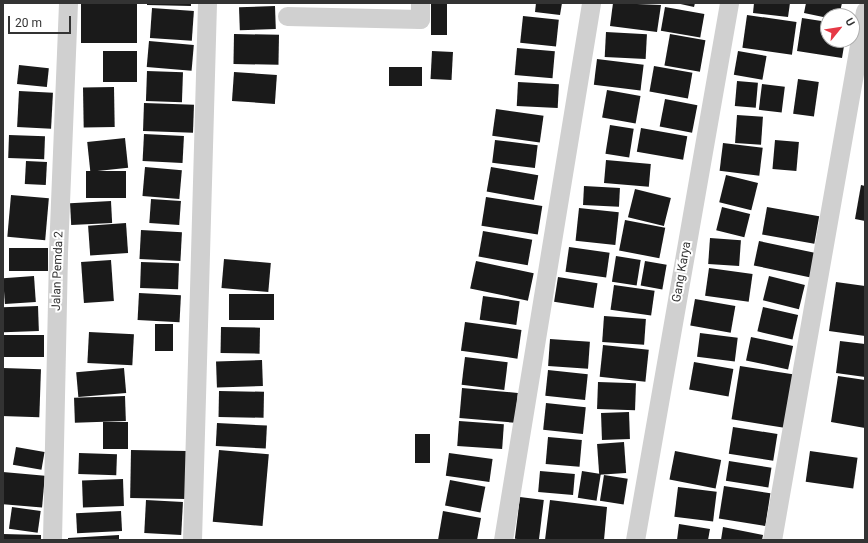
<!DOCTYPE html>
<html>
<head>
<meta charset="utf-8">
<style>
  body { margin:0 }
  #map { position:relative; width:868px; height:543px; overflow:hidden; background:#fff; font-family:Roboto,sans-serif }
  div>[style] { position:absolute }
  .building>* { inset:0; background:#1a1a1a; transform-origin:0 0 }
  .minor>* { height:19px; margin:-9.5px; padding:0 9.5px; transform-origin:9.5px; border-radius:9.5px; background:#d0d0d0 }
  span { translate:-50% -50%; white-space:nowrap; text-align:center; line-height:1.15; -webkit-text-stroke:4px #fff; paint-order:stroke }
  .street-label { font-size:12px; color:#333 }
  .frame { position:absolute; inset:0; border:4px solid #333; pointer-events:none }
  .north { position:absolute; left:820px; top:8px; width:40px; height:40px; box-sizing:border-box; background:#fff; border:1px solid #adadad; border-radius:50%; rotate:60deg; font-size:11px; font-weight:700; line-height:16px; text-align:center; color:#333 }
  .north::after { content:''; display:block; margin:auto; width:14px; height:18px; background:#e63946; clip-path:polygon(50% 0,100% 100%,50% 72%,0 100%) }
  .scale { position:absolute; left:8px; top:16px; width:63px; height:18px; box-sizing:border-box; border:2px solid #333; border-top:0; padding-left:5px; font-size:12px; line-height:14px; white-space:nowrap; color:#333; -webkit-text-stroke:3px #fff; paint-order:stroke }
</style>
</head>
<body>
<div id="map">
  <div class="building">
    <i style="left:81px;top:3px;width:56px;height:40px"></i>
    <i style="clip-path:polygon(147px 3px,191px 3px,191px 6px,147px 5px)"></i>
    <i style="left:431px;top:3px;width:16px;height:32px"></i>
    <i style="clip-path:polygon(536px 3px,562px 3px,560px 15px,535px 12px)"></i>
    <i style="clip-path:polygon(613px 3px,661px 5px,657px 32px,610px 26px)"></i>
    <i style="clip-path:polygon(676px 3px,695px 3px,694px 7px)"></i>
    <i style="clip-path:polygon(754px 3px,790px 3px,788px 17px,753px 13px)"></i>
    <i style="clip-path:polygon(806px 3px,842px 3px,839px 16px,828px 18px,804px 13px)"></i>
    <i style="left:275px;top:6px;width:23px;height:36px;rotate:88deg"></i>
    <i style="left:665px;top:7px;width:40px;height:24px;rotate:10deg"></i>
    <i style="left:152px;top:8px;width:42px;height:30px;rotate:4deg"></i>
    <i style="left:747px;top:15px;width:50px;height:33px;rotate:8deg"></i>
    <i style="left:523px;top:16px;width:36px;height:27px;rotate:6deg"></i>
    <i style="clip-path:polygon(802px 18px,828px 22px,828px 40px,845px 40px,842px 58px,797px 51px)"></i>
    <i style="left:606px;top:32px;width:41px;height:25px;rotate:3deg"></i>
    <i style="left:234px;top:34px;width:45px;height:30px;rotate:1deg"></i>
    <i style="left:670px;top:34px;width:36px;height:32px;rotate:10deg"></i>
    <i style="left:149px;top:41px;width:45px;height:26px;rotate:5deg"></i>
    <i style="left:517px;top:48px;width:38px;height:27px;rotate:5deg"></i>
    <i style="left:103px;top:51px;width:34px;height:31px"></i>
    <i style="left:432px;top:51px;width:21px;height:28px;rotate:3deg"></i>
    <i style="left:738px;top:51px;width:29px;height:24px;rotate:10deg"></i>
    <i style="left:597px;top:59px;width:47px;height:26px;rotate:7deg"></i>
    <i style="left:19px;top:65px;width:30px;height:19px;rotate:6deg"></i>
    <i style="left:654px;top:66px;width:39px;height:26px;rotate:10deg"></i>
    <i style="left:389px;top:67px;width:33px;height:19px"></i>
    <i style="left:147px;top:71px;width:36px;height:30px;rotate:2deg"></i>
    <i style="left:234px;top:72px;width:43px;height:29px;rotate:4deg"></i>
    <i style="left:798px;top:79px;width:21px;height:35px;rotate:8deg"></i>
    <i style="left:737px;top:81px;width:21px;height:25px;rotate:5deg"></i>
    <i style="left:518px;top:82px;width:41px;height:24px;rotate:3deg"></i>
    <i style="left:762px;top:84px;width:23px;height:26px;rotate:7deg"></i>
    <i style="left:114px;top:87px;width:40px;height:31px;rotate:89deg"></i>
    <i style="left:607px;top:90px;width:34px;height:28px;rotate:10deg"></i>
    <i style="left:19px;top:91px;width:34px;height:36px;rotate:3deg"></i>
    <i style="left:665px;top:99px;width:33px;height:28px;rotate:11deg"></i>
    <i style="left:144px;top:103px;width:50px;height:28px;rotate:2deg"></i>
    <i style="left:496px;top:109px;width:48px;height:27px;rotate:8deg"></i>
    <i style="left:737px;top:115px;width:26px;height:28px;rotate:4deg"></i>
    <i style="left:610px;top:125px;width:24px;height:29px;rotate:9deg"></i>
    <i style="left:641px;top:128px;width:47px;height:24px;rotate:10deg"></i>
    <i style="left:144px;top:134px;width:40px;height:27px;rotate:3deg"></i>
    <i style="left:9px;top:135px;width:36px;height:23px;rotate:2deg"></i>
    <i style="left:125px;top:138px;width:30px;height:38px;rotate:84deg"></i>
    <i style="left:495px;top:140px;width:43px;height:23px;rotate:7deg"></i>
    <i style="left:775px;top:140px;width:24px;height:29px;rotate:5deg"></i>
    <i style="left:723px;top:143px;width:40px;height:28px;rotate:7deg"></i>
    <i style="left:606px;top:160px;width:45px;height:23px;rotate:5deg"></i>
    <i style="left:26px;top:161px;width:21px;height:23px;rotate:3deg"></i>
    <i style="left:145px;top:167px;width:37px;height:29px;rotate:5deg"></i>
    <i style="left:491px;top:167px;width:48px;height:25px;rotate:10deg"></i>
    <i style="left:126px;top:171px;width:27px;height:40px;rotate:90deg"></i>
    <i style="left:726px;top:175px;width:33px;height:28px;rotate:14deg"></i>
    <i style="clip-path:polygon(861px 185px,865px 186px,865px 221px,855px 219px)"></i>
    <i style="left:584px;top:186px;width:36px;height:19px;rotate:3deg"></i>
    <i style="left:635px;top:189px;width:37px;height:29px;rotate:14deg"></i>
    <i style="left:11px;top:195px;width:38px;height:42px;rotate:5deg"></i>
    <i style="left:486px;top:197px;width:57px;height:29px;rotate:9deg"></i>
    <i style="left:151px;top:199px;width:30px;height:24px;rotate:4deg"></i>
    <i style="left:111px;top:201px;width:22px;height:41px;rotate:87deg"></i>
    <i style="left:722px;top:207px;width:29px;height:24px;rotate:14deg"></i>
    <i style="left:767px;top:207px;width:53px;height:28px;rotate:10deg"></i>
    <i style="left:579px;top:208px;width:40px;height:33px;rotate:6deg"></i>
    <i style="left:625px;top:220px;width:41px;height:31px;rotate:11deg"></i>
    <i style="left:126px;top:223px;width:30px;height:38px;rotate:86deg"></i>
    <i style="left:141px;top:230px;width:41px;height:29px;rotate:3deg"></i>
    <i style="left:483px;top:231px;width:50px;height:26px;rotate:10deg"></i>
    <i style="left:710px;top:238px;width:31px;height:26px;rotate:4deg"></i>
    <i style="left:759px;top:241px;width:58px;height:25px;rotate:12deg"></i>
    <i style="left:569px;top:247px;width:41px;height:25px;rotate:8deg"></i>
    <i style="left:9px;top:248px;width:39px;height:23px"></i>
    <i style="left:616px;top:256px;width:25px;height:26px;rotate:9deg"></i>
    <i style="left:224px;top:259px;width:47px;height:29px;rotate:5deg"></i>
    <i style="left:111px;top:260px;width:41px;height:30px;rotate:86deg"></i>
    <i style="left:476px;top:261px;width:59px;height:28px;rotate:12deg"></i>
    <i style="left:645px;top:261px;width:22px;height:25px;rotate:10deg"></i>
    <i style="left:141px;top:262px;width:38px;height:26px;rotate:2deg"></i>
    <i style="left:709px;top:268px;width:44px;height:28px;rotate:8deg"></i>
    <i style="left:34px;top:276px;width:26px;height:31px;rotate:86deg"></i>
    <i style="left:769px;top:276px;width:37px;height:25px;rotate:14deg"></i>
    <i style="left:558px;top:277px;width:40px;height:25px;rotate:9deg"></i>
    <i style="clip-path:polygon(836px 282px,865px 286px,865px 336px,829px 331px)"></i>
    <i style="left:614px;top:285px;width:41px;height:25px;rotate:8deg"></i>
    <i style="left:139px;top:293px;width:42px;height:27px;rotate:3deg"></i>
    <i style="left:229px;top:294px;width:45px;height:26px"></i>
    <i style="left:483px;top:296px;width:37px;height:24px;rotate:8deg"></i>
    <i style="left:695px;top:299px;width:41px;height:27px;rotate:10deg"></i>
    <i style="left:38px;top:306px;width:25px;height:35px;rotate:88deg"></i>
    <i style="left:763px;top:307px;width:36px;height:25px;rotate:13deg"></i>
    <i style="left:604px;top:316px;width:42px;height:26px;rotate:4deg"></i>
    <i style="left:465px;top:322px;width:57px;height:29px;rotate:8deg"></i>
    <i style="left:155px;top:324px;width:18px;height:27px"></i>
    <i style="left:221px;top:327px;width:39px;height:26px;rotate:1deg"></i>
    <i style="left:89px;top:332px;width:45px;height:31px;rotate:3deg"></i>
    <i style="left:700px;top:333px;width:38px;height:24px;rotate:7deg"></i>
    <i style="left:44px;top:335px;width:22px;height:41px;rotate:90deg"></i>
    <i style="left:751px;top:337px;width:43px;height:24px;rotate:12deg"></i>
    <i style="left:550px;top:339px;width:40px;height:27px;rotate:4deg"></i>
    <i style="clip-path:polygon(840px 341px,865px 344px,865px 377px,836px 373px)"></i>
    <i style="left:603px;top:345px;width:46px;height:32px;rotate:6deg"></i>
    <i style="left:465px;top:357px;width:43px;height:28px;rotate:7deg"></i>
    <i style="left:262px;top:360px;width:26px;height:46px;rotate:88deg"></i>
    <i style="left:694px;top:362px;width:40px;height:28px;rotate:10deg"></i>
    <i style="left:740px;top:366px;width:55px;height:54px;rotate:9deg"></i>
    <i style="left:3px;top:368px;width:38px;height:48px;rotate:2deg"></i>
    <i style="left:124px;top:368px;width:25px;height:48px;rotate:85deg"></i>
    <i style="left:548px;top:370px;width:40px;height:26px;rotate:6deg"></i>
    <i style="clip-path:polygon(838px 376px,865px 380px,865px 428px,831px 422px)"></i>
    <i style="left:598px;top:382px;width:38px;height:27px;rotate:2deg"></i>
    <i style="left:462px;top:388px;width:56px;height:30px;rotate:5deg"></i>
    <i style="left:219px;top:391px;width:45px;height:26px;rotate:1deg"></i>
    <i style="left:125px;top:396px;width:25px;height:51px;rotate:88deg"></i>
    <i style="left:546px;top:403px;width:40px;height:27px;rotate:6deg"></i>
    <i style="left:629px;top:412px;width:27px;height:28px;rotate:88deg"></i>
    <i style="left:459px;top:421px;width:45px;height:25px;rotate:4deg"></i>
    <i style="left:103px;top:422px;width:25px;height:27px"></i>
    <i style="left:217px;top:423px;width:50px;height:23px;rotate:3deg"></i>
    <i style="left:733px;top:427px;width:45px;height:27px;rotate:9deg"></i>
    <i style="left:415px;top:434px;width:15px;height:29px"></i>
    <i style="left:548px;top:437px;width:34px;height:27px;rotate:5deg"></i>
    <i style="left:624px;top:442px;width:31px;height:27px;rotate:86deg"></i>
    <i style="left:16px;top:447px;width:29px;height:18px;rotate:10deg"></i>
    <i style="left:131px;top:450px;width:56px;height:48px;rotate:1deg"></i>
    <i style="left:219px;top:450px;width:50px;height:72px;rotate:5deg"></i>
    <i style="left:675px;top:451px;width:47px;height:29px;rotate:11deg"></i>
    <i style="left:810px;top:451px;width:48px;height:31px;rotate:8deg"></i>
    <i style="left:79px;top:453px;width:38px;height:21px;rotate:2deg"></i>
    <i style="left:449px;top:453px;width:44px;height:23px;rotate:8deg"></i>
    <i style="left:729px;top:461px;width:43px;height:20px;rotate:9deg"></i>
    <i style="left:540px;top:471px;width:35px;height:21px;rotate:5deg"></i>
    <i style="left:582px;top:471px;width:19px;height:27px;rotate:9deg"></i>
    <i style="left:3px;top:472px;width:42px;height:32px;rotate:5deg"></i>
    <i style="left:604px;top:475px;width:24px;height:26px;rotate:9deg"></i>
    <i style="left:123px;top:479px;width:27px;height:41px;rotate:88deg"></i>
    <i style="left:450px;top:480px;width:36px;height:26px;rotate:11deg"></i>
    <i style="left:724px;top:486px;width:47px;height:33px;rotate:9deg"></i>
    <i style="left:678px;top:487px;width:39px;height:30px;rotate:7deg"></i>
    <i style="left:520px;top:497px;width:24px;height:42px;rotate:7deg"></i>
    <i style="left:146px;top:500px;width:37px;height:33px;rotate:3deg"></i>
    <i style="clip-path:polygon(550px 500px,607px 507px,604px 540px,545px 540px)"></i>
    <i style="left:12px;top:507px;width:29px;height:22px;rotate:8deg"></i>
    <i style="left:121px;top:511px;width:20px;height:45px;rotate:87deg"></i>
    <i style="clip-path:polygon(443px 511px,481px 518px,477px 540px,438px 540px)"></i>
    <i style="clip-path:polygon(679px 524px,710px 529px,708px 540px,677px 540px)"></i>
    <i style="clip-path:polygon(723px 527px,763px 535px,762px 540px,721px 540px)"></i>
    <i style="clip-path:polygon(3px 534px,41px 535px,41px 540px,3px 540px)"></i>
    <i style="clip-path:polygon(119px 535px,119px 540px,68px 540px,68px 538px)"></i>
  </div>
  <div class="minor">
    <i style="left:287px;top:16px;width:133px;rotate:1.3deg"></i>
    <i style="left:420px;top:19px;width:16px;rotate:-90deg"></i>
    <i style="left:52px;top:540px;width:288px;rotate:-88.8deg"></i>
    <i style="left:58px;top:252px;width:249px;rotate:-87.7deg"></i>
    <i style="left:192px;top:540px;width:537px;rotate:-88.4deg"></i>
    <i style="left:503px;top:540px;width:544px;rotate:-80.69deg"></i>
    <i style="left:635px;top:540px;width:545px;rotate:-80.07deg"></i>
    <i style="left:772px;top:540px;width:537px;rotate:-80.03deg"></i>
  </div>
  <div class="street-label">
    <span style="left:58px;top:271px;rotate:-88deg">Jalan Pemda 2</span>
    <span style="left:682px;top:272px;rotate:-80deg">Gang Karya</span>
  </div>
  <div class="frame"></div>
  <div class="north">U</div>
  <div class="scale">20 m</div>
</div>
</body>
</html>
